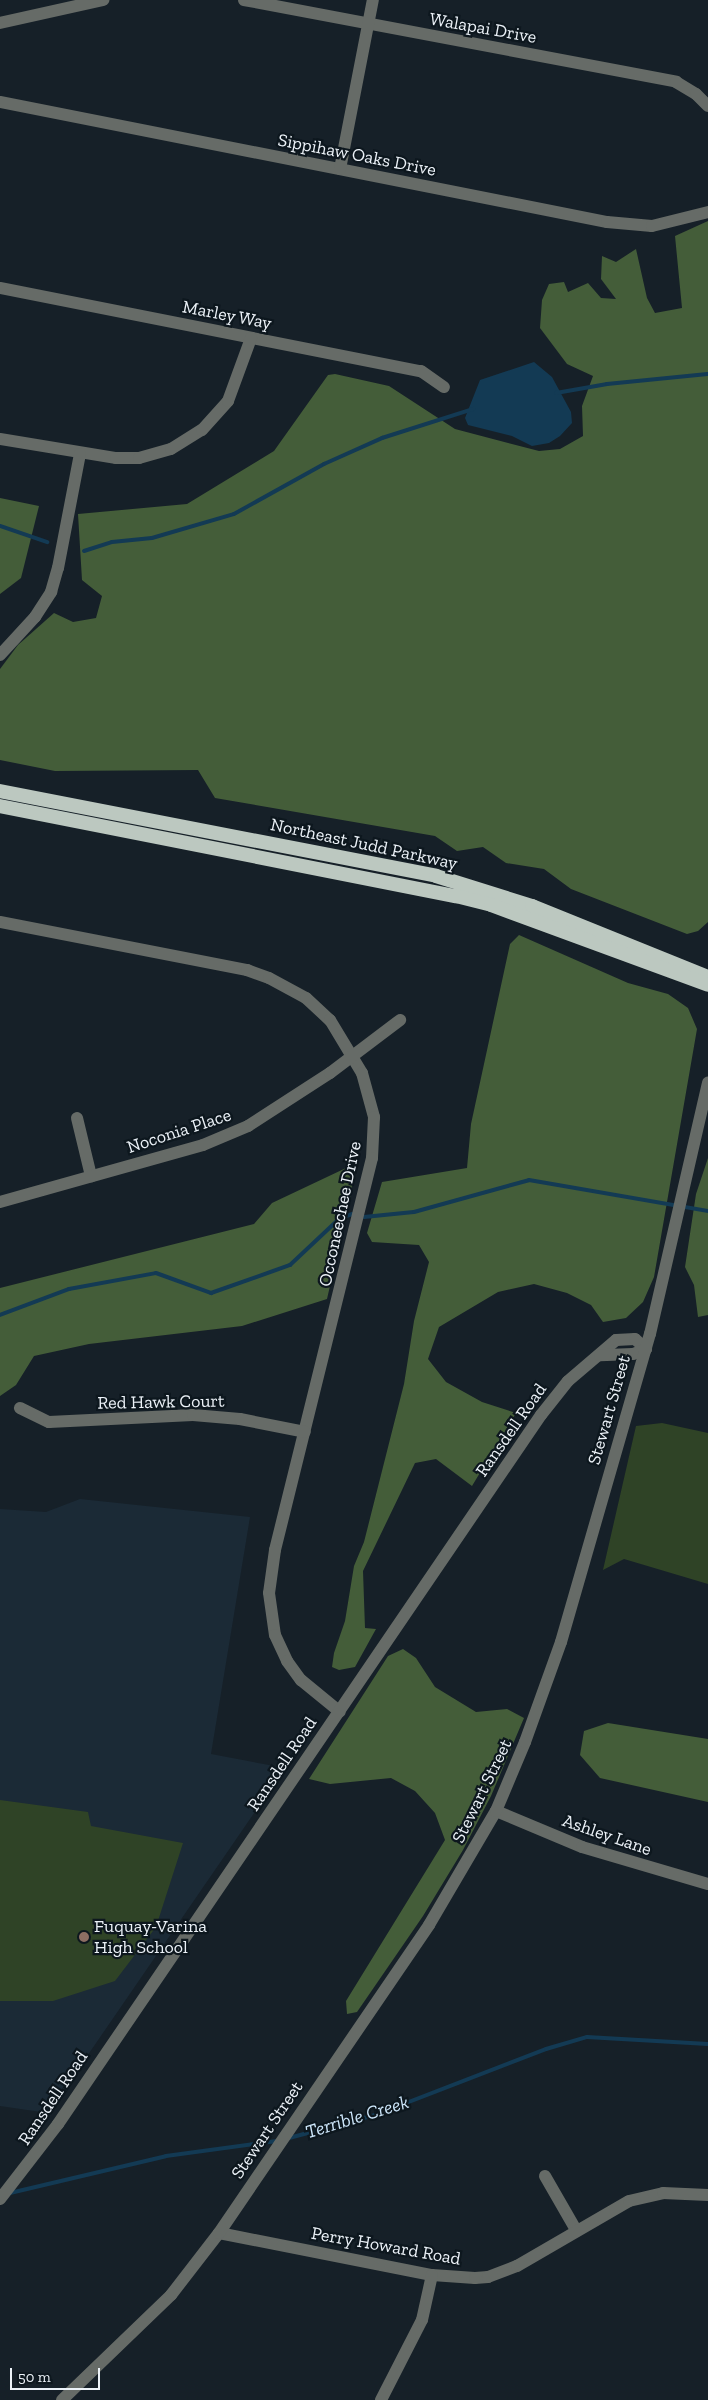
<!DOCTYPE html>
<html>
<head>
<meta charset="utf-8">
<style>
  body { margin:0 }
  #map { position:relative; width:708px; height:2400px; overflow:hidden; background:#162028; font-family:"Zilla Slab",serif }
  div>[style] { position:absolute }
  .built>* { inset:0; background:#1b2a36 }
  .green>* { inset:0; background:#2f4326 }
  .forest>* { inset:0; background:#445d39 }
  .water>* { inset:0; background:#133a54 }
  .stream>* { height:4px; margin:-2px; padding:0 2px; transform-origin:2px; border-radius:2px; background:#133a54 }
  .minor>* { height:12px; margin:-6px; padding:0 6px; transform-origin:6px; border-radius:6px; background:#666b67 }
  .trunk>* { height:14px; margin:-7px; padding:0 7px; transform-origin:7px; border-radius:7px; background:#bcc8c0 }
  .dots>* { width:14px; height:14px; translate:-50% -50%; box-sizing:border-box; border:2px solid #0d171e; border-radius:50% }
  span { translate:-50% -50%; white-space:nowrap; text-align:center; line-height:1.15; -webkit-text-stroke:4.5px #0d171e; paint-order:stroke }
  .street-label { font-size:18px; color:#ecf2f8 }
  .poi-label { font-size:18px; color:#ecf2f8 }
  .left { translate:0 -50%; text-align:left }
  .water-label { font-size:19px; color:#cee7fb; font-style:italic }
  .scale { position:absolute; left:10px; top:2368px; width:90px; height:22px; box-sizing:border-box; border:2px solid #ecf2f8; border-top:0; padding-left:6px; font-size:15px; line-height:18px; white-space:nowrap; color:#ecf2f8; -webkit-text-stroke:4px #0d171e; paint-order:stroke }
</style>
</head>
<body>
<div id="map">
  <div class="built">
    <i style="clip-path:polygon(80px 1499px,250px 1517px,211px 1754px,285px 1768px,48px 2113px,0 2106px,0 1509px,46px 1512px)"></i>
  </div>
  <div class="green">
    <i style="clip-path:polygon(662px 1423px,708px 1433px,708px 1584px,624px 1559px,603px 1570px,636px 1426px)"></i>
    <i style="clip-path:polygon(0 1800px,88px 1812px,91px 1826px,183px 1843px,156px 1927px,115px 1981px,53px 2001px,0 2001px)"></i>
  </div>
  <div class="forest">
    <i style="clip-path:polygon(708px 221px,708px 922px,698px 931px,687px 934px,571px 889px,544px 869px,506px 863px,483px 847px,457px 851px,435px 836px,215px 798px,198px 770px,55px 771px,0 760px,0 669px,18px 645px,54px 613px,73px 622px,96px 618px,102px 596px,82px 580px,78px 514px,187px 504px,274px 451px,328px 375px,335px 374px,389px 386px,455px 429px,539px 451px,560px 449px,583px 436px,582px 406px,593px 376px,567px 364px,540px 328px,542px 300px,549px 284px,564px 282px,568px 292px,588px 283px,601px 298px,616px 299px,601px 279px,602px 256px,616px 262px,636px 249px,647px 298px,655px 313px,682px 308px,675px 236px)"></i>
    <i style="clip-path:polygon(0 498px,39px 506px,21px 578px,0 594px)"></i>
    <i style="clip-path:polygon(519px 935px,628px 983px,668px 994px,688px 1008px,697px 1029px,654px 1277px,643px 1302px,626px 1318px,603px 1322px,591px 1305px,567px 1293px,534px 1284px,498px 1292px,439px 1327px,428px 1359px,446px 1382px,482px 1402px,516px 1413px,472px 1486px,436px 1459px,415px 1463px,363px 1571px,365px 1628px,376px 1629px,355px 1667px,339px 1670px,332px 1667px,334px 1653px,345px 1621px,354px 1566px,364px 1542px,404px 1384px,414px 1321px,429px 1262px,419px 1245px,372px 1242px,367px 1233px,382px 1182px,467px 1168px,471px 1124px,510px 944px)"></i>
    <i style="clip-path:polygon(708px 1158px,708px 1315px,698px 1317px,694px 1285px,685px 1267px,696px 1194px)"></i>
    <i style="clip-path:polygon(346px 1168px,354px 1172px,350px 1199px,327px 1299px,242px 1326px,89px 1344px,34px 1356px,16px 1385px,0 1396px,0 1288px,254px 1224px,272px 1203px)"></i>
    <i style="clip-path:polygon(403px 1649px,416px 1658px,435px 1687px,476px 1712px,507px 1709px,524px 1718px,491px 1796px,463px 1850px,423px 1916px,357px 2012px,347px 2014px,346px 2001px,445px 1840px,435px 1813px,415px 1791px,391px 1778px,330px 1784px,309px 1779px,388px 1656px)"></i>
    <i style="clip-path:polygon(608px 1723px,708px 1739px,708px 1802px,600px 1778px,580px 1755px,584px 1731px)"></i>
  </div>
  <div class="water">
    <i style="clip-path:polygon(534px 362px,552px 377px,571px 412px,572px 423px,560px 436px,549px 443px,532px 446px,512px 436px,468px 425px,465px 418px,480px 380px)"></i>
  </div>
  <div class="stream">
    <i style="left:556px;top:393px;width:52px;rotate:-10deg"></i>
    <i style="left:607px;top:384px;width:101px;rotate:-5.7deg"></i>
    <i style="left:0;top:526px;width:50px;rotate:18.8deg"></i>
    <i style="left:84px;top:551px;width:29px;rotate:-18deg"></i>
    <i style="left:112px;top:542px;width:40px;rotate:-5.7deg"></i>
    <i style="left:152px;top:538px;width:85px;rotate:-16.3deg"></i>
    <i style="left:234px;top:514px;width:103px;rotate:-29.1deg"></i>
    <i style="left:324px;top:464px;width:64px;rotate:-24.1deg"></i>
    <i style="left:382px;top:438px;width:96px;rotate:-17.7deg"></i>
    <i style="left:364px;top:1217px;width:50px;rotate:-5.7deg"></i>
    <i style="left:414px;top:1212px;width:119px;rotate:-15.5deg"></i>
    <i style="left:529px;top:1180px;width:182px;rotate:9.8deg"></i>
    <i style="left:0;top:1315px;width:74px;rotate:-20.6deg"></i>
    <i style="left:69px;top:1289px;width:88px;rotate:-10.4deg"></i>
    <i style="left:156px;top:1273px;width:59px;rotate:20deg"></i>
    <i style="left:211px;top:1293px;width:84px;rotate:-19.5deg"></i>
    <i style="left:290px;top:1265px;width:69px;rotate:-43.2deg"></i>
    <i style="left:340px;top:1218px;width:13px;rotate:-18deg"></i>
    <i style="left:289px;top:2138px;width:89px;rotate:-15deg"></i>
    <i style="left:375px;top:2115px;width:183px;rotate:-21.1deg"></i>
    <i style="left:546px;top:2049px;width:43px;rotate:-16.3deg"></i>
    <i style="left:587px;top:2037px;width:121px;rotate:3.3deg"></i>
    <i style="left:10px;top:2193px;width:160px;rotate:-13.3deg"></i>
    <i style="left:166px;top:2156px;width:112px;rotate:-7.7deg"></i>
  </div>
  <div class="minor">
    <i style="left:244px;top:0;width:440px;rotate:10.7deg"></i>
    <i style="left:676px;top:82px;width:23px;rotate:31deg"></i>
    <i style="left:696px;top:94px;width:17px;rotate:45deg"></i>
    <i style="left:0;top:23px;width:106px;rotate:-12.6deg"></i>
    <i style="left:0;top:102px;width:619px;rotate:11.18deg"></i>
    <i style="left:607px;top:222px;width:45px;rotate:5.1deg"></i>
    <i style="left:652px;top:226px;width:58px;rotate:-14deg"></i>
    <i style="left:340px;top:169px;width:172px;rotate:-79deg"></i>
    <i style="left:0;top:288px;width:429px;rotate:11.2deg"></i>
    <i style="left:421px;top:371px;width:28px;rotate:35deg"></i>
    <i style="left:0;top:439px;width:118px;rotate:9.3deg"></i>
    <i style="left:116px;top:458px;width:23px"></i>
    <i style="left:139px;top:458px;width:33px;rotate:-16deg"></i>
    <i style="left:171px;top:449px;width:36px;rotate:-32deg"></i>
    <i style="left:202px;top:430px;width:39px;rotate:-48deg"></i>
    <i style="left:228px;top:401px;width:67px;rotate:-69.9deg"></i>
    <i style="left:0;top:655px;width:52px;rotate:-47.4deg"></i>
    <i style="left:35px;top:617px;width:30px;rotate:-57deg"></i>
    <i style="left:51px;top:592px;width:25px;rotate:-74deg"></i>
    <i style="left:58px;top:568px;width:116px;rotate:-79.1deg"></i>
    <i style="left:0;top:922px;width:252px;rotate:11deg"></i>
    <i style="left:247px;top:970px;width:23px;rotate:20deg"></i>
    <i style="left:269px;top:978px;width:42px;rotate:28.4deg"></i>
    <i style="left:306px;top:998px;width:33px;rotate:43deg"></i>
    <i style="left:330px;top:1020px;width:62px;rotate:58.9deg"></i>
    <i style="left:362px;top:1073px;width:46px;rotate:74.7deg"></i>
    <i style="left:374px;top:1117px;width:41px;rotate:92.8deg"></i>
    <i style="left:372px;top:1158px;width:404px;rotate:103.9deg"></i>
    <i style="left:275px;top:1550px;width:43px;rotate:97.9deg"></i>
    <i style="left:269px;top:1593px;width:42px;rotate:81.9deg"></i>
    <i style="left:275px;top:1635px;width:29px;rotate:65deg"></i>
    <i style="left:287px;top:1661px;width:24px;rotate:54deg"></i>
    <i style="left:301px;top:1680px;width:50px;rotate:39.4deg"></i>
    <i style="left:77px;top:1118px;width:60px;rotate:76.4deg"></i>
    <i style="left:0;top:1202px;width:211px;rotate:-15.7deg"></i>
    <i style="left:203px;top:1145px;width:49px;rotate:-22.9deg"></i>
    <i style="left:248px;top:1126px;width:98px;rotate:-32.9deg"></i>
    <i style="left:330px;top:1073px;width:88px;rotate:-37.1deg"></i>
    <i style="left:20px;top:1408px;width:32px;rotate:26deg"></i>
    <i style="left:49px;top:1422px;width:144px;rotate:-2.8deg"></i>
    <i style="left:193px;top:1415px;width:47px;rotate:4.9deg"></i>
    <i style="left:240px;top:1419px;width:66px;rotate:11.3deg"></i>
    <i style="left:496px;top:1811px;width:93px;rotate:22.7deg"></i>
    <i style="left:582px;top:1847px;width:131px;rotate:16.4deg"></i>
    <i style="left:545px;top:2176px;width:62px;rotate:60.1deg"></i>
    <i style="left:0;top:2199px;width:95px;rotate:-52.3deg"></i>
    <i style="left:58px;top:2124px;width:858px;rotate:-55.74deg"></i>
    <i style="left:541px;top:1415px;width:43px;rotate:-51.5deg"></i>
    <i style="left:568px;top:1381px;width:63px;rotate:-40.5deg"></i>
    <i style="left:616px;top:1340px;width:19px;rotate:-3deg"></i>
    <i style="left:635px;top:1339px;width:15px;rotate:42deg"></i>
    <i style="left:646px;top:1349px;width:14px;rotate:159deg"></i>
    <i style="left:633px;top:1354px;width:33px;rotate:178deg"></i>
    <i style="left:219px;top:2233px;width:217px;rotate:11.2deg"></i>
    <i style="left:432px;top:2275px;width:43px;rotate:4deg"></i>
    <i style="left:475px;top:2278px;width:13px;rotate:-4deg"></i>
    <i style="left:488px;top:2277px;width:31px;rotate:-21deg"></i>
    <i style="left:517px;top:2266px;width:129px;rotate:-30.1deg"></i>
    <i style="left:629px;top:2201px;width:35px;rotate:-13deg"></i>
    <i style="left:663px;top:2193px;width:45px;rotate:2.5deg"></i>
    <i style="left:62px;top:2400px;width:151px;rotate:-43.9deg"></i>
    <i style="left:171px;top:2295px;width:78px;rotate:-52.3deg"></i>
    <i style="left:219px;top:2233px;width:373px;rotate:-55.7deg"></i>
    <i style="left:429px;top:1925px;width:132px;rotate:-59.6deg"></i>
    <i style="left:496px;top:1811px;width:75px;rotate:-67.2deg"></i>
    <i style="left:525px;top:1742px;width:106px;rotate:-70.2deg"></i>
    <i style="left:561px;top:1642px;width:321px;rotate:-73.9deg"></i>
    <i style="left:650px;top:1334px;width:258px;rotate:-77deg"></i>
    <i style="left:381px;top:2400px;width:90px;rotate:-62.9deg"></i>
    <i style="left:422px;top:2320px;width:46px;rotate:-77.5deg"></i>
  </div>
  <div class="trunk">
    <i style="left:0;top:791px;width:444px;rotate:11deg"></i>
    <i style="left:436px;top:876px;width:101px;rotate:17.4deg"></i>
    <i style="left:532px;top:906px;width:190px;rotate:22deg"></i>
    <i style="left:0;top:806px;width:465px;rotate:11.2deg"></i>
    <i style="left:456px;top:896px;width:36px;rotate:14deg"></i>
    <i style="left:491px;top:905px;width:231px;rotate:20.2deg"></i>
  </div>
  <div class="dots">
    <i style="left:84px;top:1937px;background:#8d6e63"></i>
  </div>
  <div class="street-label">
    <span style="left:483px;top:28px;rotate:10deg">Walapai Drive</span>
    <span style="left:357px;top:155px;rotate:11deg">Sippihaw Oaks Drive</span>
    <span style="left:227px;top:315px;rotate:11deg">Marley Way</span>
    <span style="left:364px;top:844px;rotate:12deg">Northeast Judd Parkway</span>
    <span style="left:179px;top:1131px;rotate:-18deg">Noconia Place</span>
    <span style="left:340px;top:1214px;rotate:-78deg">Occoneechee Drive</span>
    <span style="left:161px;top:1402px;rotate:-1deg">Red Hawk Court</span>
    <span style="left:609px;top:1410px;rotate:-74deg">Stewart Street</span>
    <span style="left:511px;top:1430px;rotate:-55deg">Ransdell Road</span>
    <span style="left:282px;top:1764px;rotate:-56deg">Ransdell Road</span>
    <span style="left:482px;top:1791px;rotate:-64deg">Stewart Street</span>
    <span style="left:607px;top:1835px;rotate:19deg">Ashley Lane</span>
    <span style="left:53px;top:2098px;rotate:-56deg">Ransdell Road</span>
    <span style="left:267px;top:2130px;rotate:-56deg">Stewart Street</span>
    <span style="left:386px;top:2246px;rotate:10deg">Perry Howard Road</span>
  </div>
  <div class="poi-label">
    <span class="left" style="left:94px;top:1937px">Fuquay-Varina<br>High School</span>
  </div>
  <div class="water-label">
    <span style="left:357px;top:2117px;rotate:-17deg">Terrible Creek</span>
  </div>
  <div class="scale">50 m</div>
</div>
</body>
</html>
